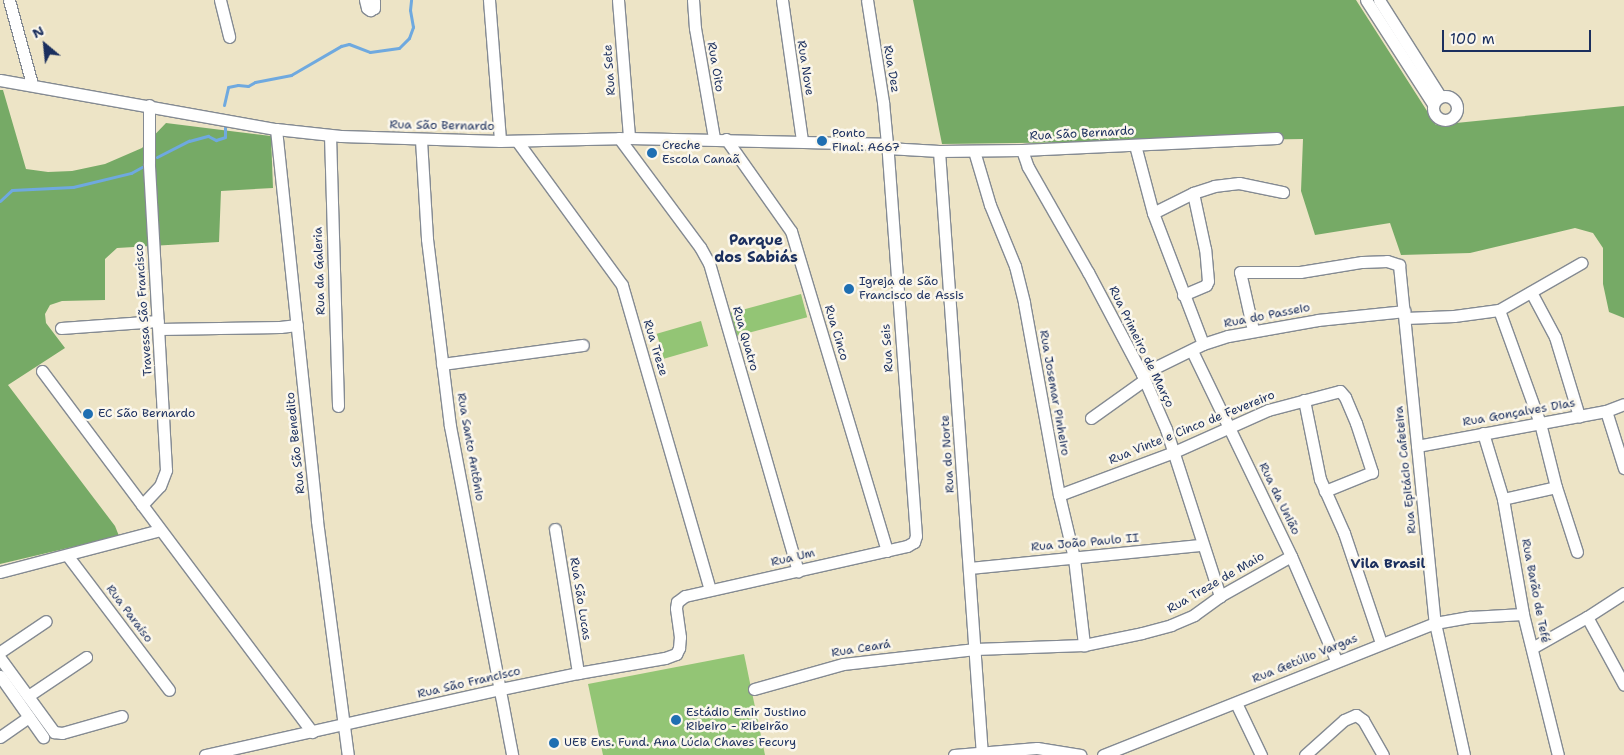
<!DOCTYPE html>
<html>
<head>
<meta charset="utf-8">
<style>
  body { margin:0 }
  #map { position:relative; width:1624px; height:755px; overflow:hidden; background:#ede4c6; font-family:"Shantell Sans",sans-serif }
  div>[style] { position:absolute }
  .green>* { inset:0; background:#93c575; transform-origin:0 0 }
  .forest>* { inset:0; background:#76aa66 }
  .stream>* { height:3px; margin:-1.5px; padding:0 1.5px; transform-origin:1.5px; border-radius:1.5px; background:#6fa9df }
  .roads { filter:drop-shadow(1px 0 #848a92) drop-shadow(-1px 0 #848a92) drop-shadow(0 1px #848a92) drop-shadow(0 -1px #848a92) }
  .minor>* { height:11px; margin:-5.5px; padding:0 5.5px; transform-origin:5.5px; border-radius:5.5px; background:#fff }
  .minor>.ring { margin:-5.5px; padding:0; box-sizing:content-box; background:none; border:11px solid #fff; border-radius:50% }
  .dots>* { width:14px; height:14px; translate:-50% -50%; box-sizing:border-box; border:2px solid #fbf7ec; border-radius:50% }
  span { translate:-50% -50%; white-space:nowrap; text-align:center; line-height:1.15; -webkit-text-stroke:5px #fbf7ec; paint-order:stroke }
  .street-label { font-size:12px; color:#1b2f5e }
  .poi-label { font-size:12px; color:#1b2f5e }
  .left { translate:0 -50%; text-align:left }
  .neighbourhood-label { font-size:14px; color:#1b2f5e; font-weight:700 }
  .quarter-label { font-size:15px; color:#1b2f5e; font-weight:700 }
  .north { position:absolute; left:20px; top:20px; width:50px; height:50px; -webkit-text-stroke:4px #fbf7ec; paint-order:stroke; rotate:332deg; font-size:14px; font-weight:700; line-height:20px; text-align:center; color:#1b2f5e }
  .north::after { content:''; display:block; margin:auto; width:18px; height:22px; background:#1b2f5e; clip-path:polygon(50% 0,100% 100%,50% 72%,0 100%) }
  .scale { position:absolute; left:1442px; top:30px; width:149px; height:22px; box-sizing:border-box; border:2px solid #1b2f5e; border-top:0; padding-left:6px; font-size:15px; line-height:18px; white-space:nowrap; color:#1b2f5e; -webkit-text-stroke:4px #fbf7ec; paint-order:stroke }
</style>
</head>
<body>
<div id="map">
  <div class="green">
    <i style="left:801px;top:294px;width:24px;height:75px;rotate:75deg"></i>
    <i style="left:701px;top:321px;width:26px;height:46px;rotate:74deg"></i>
    <i style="clip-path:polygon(744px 654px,765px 755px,603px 755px,588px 684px)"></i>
  </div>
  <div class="forest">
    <i style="clip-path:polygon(913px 0,1356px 0,1436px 125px,1624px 106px,1624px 318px,1609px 312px,1603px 284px,1603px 248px,1593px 233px,1575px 228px,1470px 253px,1401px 255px,1390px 223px,1315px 235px,1301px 191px,1303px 139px,942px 144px)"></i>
    <i style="clip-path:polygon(0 90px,3px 90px,26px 169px,48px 172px,72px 171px,105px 164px,142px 148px,166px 123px,271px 136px,273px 188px,221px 191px,219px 242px,117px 248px,105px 259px,105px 300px,62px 301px,50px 305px,45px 314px,46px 323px,65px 348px,8px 385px,115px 526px,119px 536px,0 564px)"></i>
  </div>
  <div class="stream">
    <i style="left:224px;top:105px;width:18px;rotate:-77deg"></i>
    <i style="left:228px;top:87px;width:10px;rotate:-11deg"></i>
    <i style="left:238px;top:85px;width:10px;rotate:6deg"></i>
    <i style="left:248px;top:86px;width:8px;rotate:-30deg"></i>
    <i style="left:255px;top:82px;width:37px;rotate:-11deg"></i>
    <i style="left:291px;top:75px;width:58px;rotate:-30.1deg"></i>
    <i style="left:341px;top:46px;width:8px;rotate:-14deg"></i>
    <i style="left:349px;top:44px;width:22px;rotate:21deg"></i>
    <i style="left:370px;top:52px;width:29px;rotate:-8deg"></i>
    <i style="left:399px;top:48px;width:14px;rotate:-45deg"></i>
    <i style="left:409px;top:38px;width:12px;rotate:-70deg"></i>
    <i style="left:413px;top:27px;width:17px;rotate:-100deg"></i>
    <i style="left:410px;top:10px;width:10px;rotate:-84deg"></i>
    <i style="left:157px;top:157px;width:36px;rotate:-27deg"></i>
    <i style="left:189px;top:141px;width:20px;rotate:-15deg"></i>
    <i style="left:208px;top:136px;width:9px;rotate:27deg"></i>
    <i style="left:216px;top:140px;width:9px;rotate:-18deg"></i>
    <i style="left:225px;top:137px;width:10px;rotate:-90deg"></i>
    <i style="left:0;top:201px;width:16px;rotate:-43deg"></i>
    <i style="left:12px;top:190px;width:61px;rotate:-2.8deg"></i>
    <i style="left:73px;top:187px;width:60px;rotate:-13.6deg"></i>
    <i style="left:131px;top:173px;width:13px;rotate:-29deg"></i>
  </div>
  <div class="roads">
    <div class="minor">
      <i style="left:9px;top:0;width:87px;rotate:74.7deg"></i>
      <i style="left:220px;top:0;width:38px;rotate:76deg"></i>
      <i style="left:365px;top:0;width:8px;rotate:76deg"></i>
      <i style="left:367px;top:8px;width:4px;rotate:34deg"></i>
      <i style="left:370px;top:10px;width:4px;rotate:-27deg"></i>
      <i style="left:374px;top:8px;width:8px;rotate:-90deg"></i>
      <i style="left:489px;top:0;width:141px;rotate:85.5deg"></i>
      <i style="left:618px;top:0;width:138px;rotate:85.4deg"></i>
      <i style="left:693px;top:0;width:28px;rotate:86deg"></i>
      <i style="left:695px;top:28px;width:112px;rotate:80.2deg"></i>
      <i style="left:782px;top:0;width:141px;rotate:81.9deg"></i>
      <i style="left:1366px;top:0;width:124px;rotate:57.2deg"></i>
      <i style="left:1379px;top:0;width:114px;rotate:57.6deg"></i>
      <i style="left:0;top:80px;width:280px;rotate:10.1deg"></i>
      <i style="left:276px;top:129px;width:65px;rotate:6.1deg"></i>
      <i style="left:341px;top:136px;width:159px;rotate:1.8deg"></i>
      <i style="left:500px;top:141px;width:129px;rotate:-1.3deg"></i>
      <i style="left:629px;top:138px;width:258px;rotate:1.3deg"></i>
      <i class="ring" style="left:1433px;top:96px;width:13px;height:13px"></i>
      <i style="left:276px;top:129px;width:394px;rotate:84deg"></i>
      <i style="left:317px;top:521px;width:236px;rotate:82.5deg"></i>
      <i style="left:330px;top:135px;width:271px;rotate:88.3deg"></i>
      <i style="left:619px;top:138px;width:136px;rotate:53.4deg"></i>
      <i style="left:700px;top:247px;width:18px;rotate:61deg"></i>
      <i style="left:709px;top:263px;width:321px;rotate:73.9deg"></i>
      <i style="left:726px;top:139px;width:113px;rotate:54.8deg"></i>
      <i style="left:791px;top:231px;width:334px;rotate:73.3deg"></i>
      <i style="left:421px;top:140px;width:99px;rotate:86.5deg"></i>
      <i style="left:427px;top:239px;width:188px;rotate:83deg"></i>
      <i style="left:450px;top:426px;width:335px;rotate:79.3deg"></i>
      <i style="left:517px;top:141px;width:178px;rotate:53.9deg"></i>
      <i style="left:622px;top:285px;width:317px;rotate:73.9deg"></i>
      <i style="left:1135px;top:145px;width:70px;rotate:75.2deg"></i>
      <i style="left:1153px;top:213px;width:140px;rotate:69.1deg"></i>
      <i style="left:887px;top:148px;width:52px;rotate:3.3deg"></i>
      <i style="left:939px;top:151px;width:83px;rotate:-0.7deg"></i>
      <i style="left:1022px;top:150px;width:255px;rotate:-2.7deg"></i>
      <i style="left:1022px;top:150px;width:18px;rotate:71deg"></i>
      <i style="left:1028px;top:167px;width:121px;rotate:60.3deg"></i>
      <i style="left:1088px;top:272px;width:115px;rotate:62.1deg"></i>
      <i style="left:1142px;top:374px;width:60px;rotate:66.4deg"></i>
      <i style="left:1166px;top:429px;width:176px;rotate:72.1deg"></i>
      <i style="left:939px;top:151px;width:606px;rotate:85.93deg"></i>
      <i style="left:974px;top:151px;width:56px;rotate:73.5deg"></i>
      <i style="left:990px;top:205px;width:66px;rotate:67.7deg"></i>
      <i style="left:1015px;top:266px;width:38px;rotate:76deg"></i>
      <i style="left:1024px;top:303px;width:195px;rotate:79.7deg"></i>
      <i style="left:1059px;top:495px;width:65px;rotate:76.6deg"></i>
      <i style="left:1074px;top:558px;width:88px;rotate:83.4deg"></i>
      <i style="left:1153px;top:213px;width:45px;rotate:-26.6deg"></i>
      <i style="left:1193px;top:193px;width:22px;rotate:-18deg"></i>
      <i style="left:1214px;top:186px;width:25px;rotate:-7deg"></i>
      <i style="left:1239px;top:183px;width:45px;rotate:11.6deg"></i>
      <i style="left:1531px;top:292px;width:51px;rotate:61.9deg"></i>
      <i style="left:1555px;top:337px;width:83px;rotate:73.1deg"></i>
      <i style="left:1183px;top:295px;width:25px;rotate:-23deg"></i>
      <i style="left:1206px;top:285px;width:4px;rotate:-63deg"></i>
      <i style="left:1208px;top:281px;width:32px;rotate:-95deg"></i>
      <i style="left:1205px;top:249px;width:57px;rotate:-102.1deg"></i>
      <i style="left:1499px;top:310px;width:120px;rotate:70.1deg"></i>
      <i style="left:1540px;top:423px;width:66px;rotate:76deg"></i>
      <i style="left:1556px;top:487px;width:68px;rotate:72.1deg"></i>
      <i style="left:1405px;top:318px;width:49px;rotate:-2.3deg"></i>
      <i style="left:1454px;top:316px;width:45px;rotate:-7.6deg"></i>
      <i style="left:1499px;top:310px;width:95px;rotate:-29.8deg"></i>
      <i style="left:61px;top:328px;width:97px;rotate:-4.1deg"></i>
      <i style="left:159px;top:329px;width:121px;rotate:-0.9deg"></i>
      <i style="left:280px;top:327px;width:17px;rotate:-7deg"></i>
      <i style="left:1253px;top:330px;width:59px;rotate:-102.6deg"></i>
      <i style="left:1240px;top:272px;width:60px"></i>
      <i style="left:1300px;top:272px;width:63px;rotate:-9.2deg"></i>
      <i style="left:1362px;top:262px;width:25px;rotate:-2deg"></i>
      <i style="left:1387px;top:261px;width:13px;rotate:18deg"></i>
      <i style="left:1399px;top:265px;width:360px;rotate:84.3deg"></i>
      <i style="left:1435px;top:623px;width:135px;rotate:77.6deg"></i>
      <i style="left:1192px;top:351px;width:228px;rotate:64.2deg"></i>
      <i style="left:1291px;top:556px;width:113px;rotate:66.6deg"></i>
      <i style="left:442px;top:364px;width:142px;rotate:-7.7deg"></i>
      <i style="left:42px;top:371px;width:451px;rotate:53.2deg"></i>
      <i style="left:1142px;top:374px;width:68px;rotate:-26.2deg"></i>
      <i style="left:1203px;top:344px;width:26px;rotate:-18deg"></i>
      <i style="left:1228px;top:336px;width:91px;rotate:-10.1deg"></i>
      <i style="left:1318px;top:320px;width:87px;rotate:-5.9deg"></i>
      <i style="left:1304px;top:400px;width:81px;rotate:78.6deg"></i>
      <i style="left:1320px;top:479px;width:59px;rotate:66deg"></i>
      <i style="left:1344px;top:533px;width:116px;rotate:71.4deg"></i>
      <i style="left:1606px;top:411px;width:60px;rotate:72.5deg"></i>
      <i style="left:1091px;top:418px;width:65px;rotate:-35.6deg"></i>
      <i style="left:1483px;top:433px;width:69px;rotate:73.1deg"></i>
      <i style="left:1503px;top:499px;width:117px;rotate:80.1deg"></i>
      <i style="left:1523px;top:614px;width:145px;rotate:76.1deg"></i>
      <i style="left:1417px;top:446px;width:192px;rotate:-10.5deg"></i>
      <i style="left:1606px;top:411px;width:19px;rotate:-21deg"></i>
      <i style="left:1059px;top:495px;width:123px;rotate:-20.5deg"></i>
      <i style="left:1174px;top:452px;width:103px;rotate:-24.1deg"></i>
      <i style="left:1268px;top:410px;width:74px;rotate:-14.8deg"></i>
      <i style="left:1340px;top:391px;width:8px;rotate:50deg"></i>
      <i style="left:1345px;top:397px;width:28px;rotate:67deg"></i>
      <i style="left:1356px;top:423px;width:52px;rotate:71.9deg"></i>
      <i style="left:1372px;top:472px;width:51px;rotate:158deg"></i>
      <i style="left:1503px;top:499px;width:54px;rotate:-12.8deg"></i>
      <i style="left:142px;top:505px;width:26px;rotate:-47deg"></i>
      <i style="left:160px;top:486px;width:17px;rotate:-69deg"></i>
      <i style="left:166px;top:470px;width:307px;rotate:-93.2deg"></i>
      <i style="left:149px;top:163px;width:58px;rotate:-90deg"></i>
      <i style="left:555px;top:529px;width:146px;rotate:80.9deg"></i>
      <i style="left:67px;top:555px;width:169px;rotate:52.9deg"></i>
      <i style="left:970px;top:568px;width:233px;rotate:-5.7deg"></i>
      <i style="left:0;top:572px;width:165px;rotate:-14.7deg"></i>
      <i style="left:1587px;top:617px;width:77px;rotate:61.4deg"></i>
      <i style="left:1532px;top:648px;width:63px;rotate:-29.4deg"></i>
      <i style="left:1587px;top:617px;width:44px;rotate:-33deg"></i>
      <i style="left:0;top:652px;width:55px;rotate:-34deg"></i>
      <i style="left:0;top:658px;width:92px;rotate:53.9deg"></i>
      <i style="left:54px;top:732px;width:8px;rotate:7deg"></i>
      <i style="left:62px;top:733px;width:62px;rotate:-15.8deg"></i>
      <i style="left:0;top:676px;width:75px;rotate:54.8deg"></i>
      <i style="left:754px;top:689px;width:92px;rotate:-15.7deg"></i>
      <i style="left:843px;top:664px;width:133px;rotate:-6.5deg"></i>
      <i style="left:975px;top:649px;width:109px;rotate:-2.1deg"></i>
      <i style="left:1084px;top:645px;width:59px;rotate:-11.7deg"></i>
      <i style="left:1142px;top:633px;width:30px;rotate:-15deg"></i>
      <i style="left:1171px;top:625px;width:25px;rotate:-23deg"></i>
      <i style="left:1194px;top:615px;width:32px;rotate:-36deg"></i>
      <i style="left:1220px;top:596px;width:81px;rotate:-29.4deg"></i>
      <i style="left:28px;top:696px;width:70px;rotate:-33.9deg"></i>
      <i style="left:1236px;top:703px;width:58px;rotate:64.3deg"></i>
      <i style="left:0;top:737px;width:35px;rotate:-35deg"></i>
      <i style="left:205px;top:755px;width:303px;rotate:-12.6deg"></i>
      <i style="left:501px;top:689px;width:79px;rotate:-11.7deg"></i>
      <i style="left:578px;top:673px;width:88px;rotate:-9.8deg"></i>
      <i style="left:665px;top:658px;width:12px;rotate:-20deg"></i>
      <i style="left:676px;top:654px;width:7px;rotate:-63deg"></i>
      <i style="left:679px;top:648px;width:11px;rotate:-85deg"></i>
      <i style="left:680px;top:637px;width:29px;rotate:-98deg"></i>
      <i style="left:676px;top:608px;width:6px;rotate:-81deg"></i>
      <i style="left:677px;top:602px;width:10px;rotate:-37deg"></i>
      <i style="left:685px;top:596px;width:228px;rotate:-12.7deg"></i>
      <i style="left:907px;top:546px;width:8px;rotate:-30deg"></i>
      <i style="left:914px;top:542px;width:6px;rotate:-72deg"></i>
      <i style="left:916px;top:536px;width:393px;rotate:-94.2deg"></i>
      <i style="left:887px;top:144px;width:42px;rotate:-95.4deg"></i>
      <i style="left:883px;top:102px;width:103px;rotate:-98.9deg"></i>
      <i style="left:954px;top:755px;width:83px;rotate:-4.8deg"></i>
      <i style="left:1037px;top:748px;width:44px;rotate:9.2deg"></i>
      <i style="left:1103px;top:755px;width:357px;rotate:-21.7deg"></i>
      <i style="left:1435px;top:623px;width:36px;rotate:-10deg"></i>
      <i style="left:1470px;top:617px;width:53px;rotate:-3.2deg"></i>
      <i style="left:1305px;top:755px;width:52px;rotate:-41.9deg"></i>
      <i style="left:1344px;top:720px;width:13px;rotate:-23deg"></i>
      <i style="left:1356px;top:715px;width:9px;rotate:36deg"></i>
      <i style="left:1363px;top:720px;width:40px;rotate:60.3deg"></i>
    </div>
  </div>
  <div class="dots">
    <i style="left:822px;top:141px;background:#1f6fb2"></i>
    <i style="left:652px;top:153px;background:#1f6fb2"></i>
    <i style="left:849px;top:289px;background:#1f6fb2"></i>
    <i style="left:88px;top:414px;background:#1f6fb2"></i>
    <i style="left:676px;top:720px;background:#1f6fb2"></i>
    <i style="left:554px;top:743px;background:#1f6fb2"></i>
  </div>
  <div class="street-label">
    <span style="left:715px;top:67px;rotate:80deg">Rua Oito</span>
    <span style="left:805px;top:68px;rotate:81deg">Rua Nove</span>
    <span style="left:891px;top:69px;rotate:80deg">Rua Dez</span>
    <span style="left:610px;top:70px;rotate:-94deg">Rua Sete</span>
    <span style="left:442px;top:126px;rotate:1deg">Rua São Bernardo</span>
    <span style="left:1082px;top:134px;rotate:-3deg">Rua São Bernardo</span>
    <span style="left:320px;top:271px;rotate:-92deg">Rua da Galeria</span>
    <span style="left:144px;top:310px;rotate:-94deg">Travessa São Francisco</span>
    <span style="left:1267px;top:316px;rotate:-11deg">Rua do Passeio</span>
    <span style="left:836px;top:333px;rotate:73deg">Rua Cinco</span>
    <span style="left:745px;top:339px;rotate:74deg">Rua Quatro</span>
    <span style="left:1141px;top:347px;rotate:64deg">Rua Primeiro de Março</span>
    <span style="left:655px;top:348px;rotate:73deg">Rua Treze</span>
    <span style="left:888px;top:348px;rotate:-94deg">Rua Seis</span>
    <span style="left:1054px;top:393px;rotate:80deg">Rua Josemar Pinheiro</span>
    <span style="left:1519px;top:413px;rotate:-10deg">Rua Gonçalves Dias</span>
    <span style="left:1192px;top:428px;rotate:-22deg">Rua Vinte e Cinco de Fevereiro</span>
    <span style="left:296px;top:443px;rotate:-96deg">Rua São Benedito</span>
    <span style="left:470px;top:447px;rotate:80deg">Rua Santo Antônio</span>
    <span style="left:948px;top:454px;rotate:-94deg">Rua do Norte</span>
    <span style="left:1406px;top:470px;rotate:-96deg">Rua Epitácio Cafeteira</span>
    <span style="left:1279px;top:499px;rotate:64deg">Rua da União</span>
    <span style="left:1085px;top:543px;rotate:-5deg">Rua João Paulo II</span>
    <span style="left:793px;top:558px;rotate:-13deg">Rua Um</span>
    <span style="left:1216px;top:583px;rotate:-30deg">Rua Treze de Maio</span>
    <span style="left:1535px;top:591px;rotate:79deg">Rua Barão de Tefé</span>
    <span style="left:580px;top:599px;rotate:81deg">Rua São Lucas</span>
    <span style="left:129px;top:614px;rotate:53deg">Rua Paraíso</span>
    <span style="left:861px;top:649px;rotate:-9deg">Rua Ceará</span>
    <span style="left:1305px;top:659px;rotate:-22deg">Rua Getúlio Vargas</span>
    <span style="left:469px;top:683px;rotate:-13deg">Rua São Francisco</span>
  </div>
  <div class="poi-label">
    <span class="left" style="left:832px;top:141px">Ponto<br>Final: A667</span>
    <span class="left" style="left:662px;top:153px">Creche<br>Escola Canaã</span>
    <span class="left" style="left:859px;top:289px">Igreja de São<br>Francisco de Assis</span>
    <span class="left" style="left:98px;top:414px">EC São Bernardo</span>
    <span class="left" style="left:686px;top:720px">Estádio Emir Justino<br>Ribeiro - Ribeirão</span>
    <span class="left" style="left:564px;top:743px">UEB Ens. Fund. Ana Lúcia Chaves Fecury</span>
  </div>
  <div class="neighbourhood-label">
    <span style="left:1388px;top:563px">Vila Brasil</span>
  </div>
  <div class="quarter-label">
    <span style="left:756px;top:249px">Parque<br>dos Sabiás</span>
  </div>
  <div class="north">N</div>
  <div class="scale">100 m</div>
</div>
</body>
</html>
